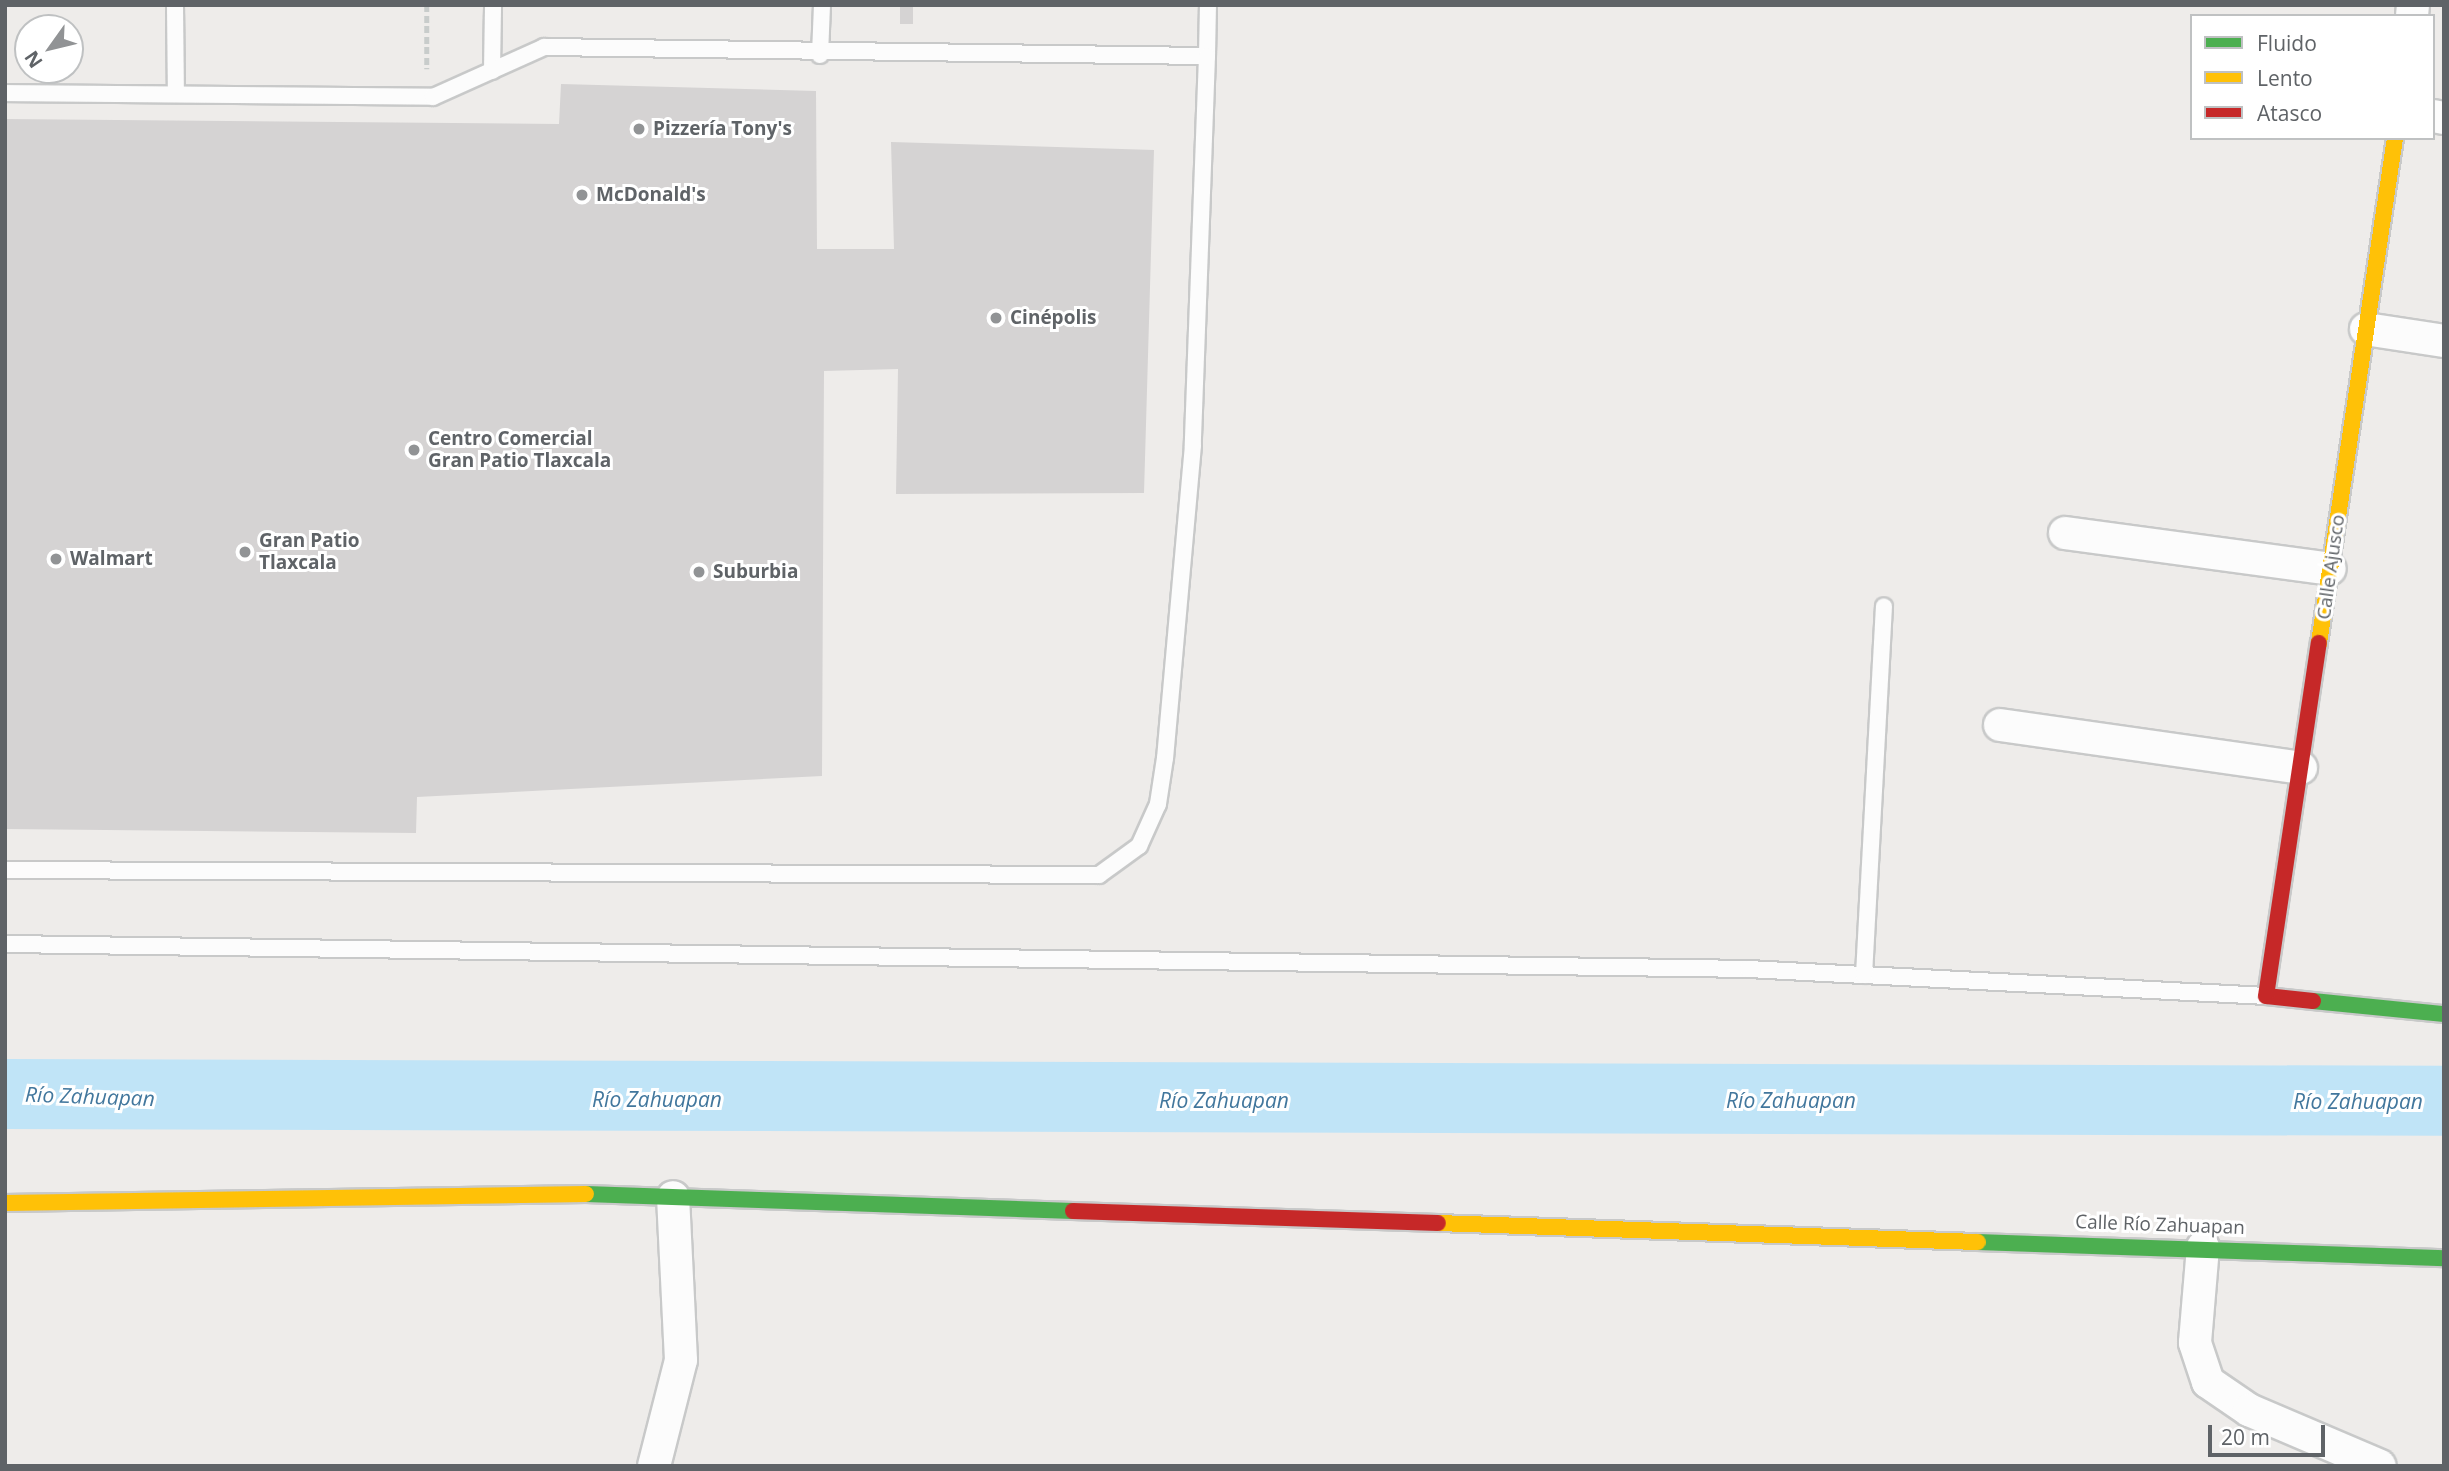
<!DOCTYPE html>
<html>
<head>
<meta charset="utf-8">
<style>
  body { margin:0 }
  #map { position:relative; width:2449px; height:1471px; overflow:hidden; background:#eeecea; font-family:"Open Sans",sans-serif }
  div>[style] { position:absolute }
  .river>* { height:70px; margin:-35px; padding:0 35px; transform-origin:35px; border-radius:35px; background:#c0e4f7 }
  .building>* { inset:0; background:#d5d3d3; transform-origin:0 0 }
  .path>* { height:4.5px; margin-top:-2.25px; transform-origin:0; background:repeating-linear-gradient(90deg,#c8cccb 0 7px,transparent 0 10.5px) }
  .roads { filter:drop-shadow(2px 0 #c8c9c9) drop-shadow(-2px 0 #c8c9c9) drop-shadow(0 2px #c8c9c9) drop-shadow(0 -2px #c8c9c9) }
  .lane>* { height:16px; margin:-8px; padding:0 8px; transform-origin:8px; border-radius:8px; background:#fcfcfc }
  .street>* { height:32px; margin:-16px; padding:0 16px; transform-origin:16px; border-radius:16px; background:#fcfcfc }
  .fast>* { height:16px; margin:-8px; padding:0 8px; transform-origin:8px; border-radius:8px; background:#4caf50 }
  .slow>* { height:16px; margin:-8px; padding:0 8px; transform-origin:8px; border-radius:8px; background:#ffc107 }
  .jam>* { height:16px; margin:-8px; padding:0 8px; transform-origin:8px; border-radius:8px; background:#c62828 }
  .dots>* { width:19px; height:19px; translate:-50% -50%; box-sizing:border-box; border:4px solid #fff; border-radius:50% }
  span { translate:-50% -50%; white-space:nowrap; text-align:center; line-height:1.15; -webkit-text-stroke:6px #fff; paint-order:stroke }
  .poi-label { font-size:19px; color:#5f6367; font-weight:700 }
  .left { translate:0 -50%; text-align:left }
  .street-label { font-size:19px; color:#5f6367 }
  .water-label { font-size:21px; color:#42779d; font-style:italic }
  .frame { position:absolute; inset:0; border:7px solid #5f6367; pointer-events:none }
  .legend { position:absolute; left:2190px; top:14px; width:245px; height:126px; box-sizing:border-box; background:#fff; border:2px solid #bfc1c2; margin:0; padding:9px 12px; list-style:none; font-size:21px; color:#5f6367 }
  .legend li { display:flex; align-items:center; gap:14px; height:35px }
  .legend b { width:35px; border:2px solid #bfc1c2 }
  .north { position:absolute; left:14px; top:14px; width:70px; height:70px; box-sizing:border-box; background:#fff; border:2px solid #bfc1c2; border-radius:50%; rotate:236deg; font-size:19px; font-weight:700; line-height:28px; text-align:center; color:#5f6367 }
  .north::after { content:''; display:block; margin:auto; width:24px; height:32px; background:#919395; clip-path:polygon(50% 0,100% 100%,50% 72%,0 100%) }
  .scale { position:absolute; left:2208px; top:1425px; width:117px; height:32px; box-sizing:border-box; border:4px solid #5f6367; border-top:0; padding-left:9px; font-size:21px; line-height:24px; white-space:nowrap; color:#5f6367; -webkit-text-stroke:5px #fff; paint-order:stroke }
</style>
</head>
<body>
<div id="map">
  <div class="river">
    <i style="left:5px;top:1094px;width:2439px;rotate:0.16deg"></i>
  </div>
  <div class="building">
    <i style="left:900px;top:5px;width:13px;height:19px"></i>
    <i style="clip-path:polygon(561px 84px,816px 91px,817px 249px,894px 249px,891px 142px,1154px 150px,1144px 493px,896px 494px,898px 369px,824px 371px,822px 776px,417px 797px,416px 833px,5px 829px,5px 119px,559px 124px)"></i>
  </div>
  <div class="path">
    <i style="left:427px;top:5px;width:64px;rotate:90deg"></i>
  </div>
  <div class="roads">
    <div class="lane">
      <i style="left:175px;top:5px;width:89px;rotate:89.4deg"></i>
      <i style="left:820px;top:55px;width:50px;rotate:-87.7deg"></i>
      <i style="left:1207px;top:56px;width:51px;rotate:-88.9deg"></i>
      <i style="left:492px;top:71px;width:66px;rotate:-89.1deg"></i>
      <i style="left:5px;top:93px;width:428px;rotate:0.5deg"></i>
      <i style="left:433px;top:97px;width:122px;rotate:-24.2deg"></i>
      <i style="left:544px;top:47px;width:663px;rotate:0.78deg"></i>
      <i style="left:1207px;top:56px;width:389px;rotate:92.1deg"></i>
      <i style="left:1193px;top:445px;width:314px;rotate:95.1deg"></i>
      <i style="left:1165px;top:758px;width:47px;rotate:98.7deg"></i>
      <i style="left:1158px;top:804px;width:46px;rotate:114.3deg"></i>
      <i style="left:1139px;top:846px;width:49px;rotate:144.1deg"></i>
      <i style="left:1099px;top:875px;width:1094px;rotate:-179.74deg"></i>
      <i style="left:5px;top:944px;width:1743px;rotate:0.82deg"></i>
      <i style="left:1748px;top:969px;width:519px;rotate:2.98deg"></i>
      <i style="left:1864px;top:975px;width:369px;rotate:-86.9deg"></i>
    </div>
    <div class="street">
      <i style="left:2412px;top:16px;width:11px;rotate:-85deg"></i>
      <i style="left:2433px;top:116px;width:11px;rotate:10deg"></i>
      <i style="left:2366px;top:329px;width:79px;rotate:8.7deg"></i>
      <i style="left:2065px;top:533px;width:267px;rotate:7.7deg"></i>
      <i style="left:2000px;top:725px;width:304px;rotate:8.1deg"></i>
      <i style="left:2203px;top:1247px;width:96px;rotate:94.8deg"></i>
      <i style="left:2195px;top:1343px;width:41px;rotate:71.6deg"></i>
      <i style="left:2208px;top:1382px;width:50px;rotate:34.3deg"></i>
      <i style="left:2249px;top:1410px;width:142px;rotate:23.1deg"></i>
      <i style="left:654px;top:1466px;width:109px;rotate:-75.7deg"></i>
      <i style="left:681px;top:1360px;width:163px;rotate:-92.8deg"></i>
    </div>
    <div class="fast">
      <i style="left:2313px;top:1001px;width:132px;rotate:5.7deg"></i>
      <i style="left:586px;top:1194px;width:487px;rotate:2deg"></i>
      <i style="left:1978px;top:1242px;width:466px;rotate:2deg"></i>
    </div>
    <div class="slow">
      <i style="left:2319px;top:643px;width:511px;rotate:-81.44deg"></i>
      <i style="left:5px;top:1203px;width:581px;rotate:-0.89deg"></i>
      <i style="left:1438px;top:1223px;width:540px;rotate:2.02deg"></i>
    </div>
    <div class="jam">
      <i style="left:2313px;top:1001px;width:47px;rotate:-173.9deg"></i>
      <i style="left:2266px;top:996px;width:357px;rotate:-81.5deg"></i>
      <i style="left:1073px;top:1211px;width:365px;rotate:1.9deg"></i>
    </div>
  </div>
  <div class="dots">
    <i style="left:639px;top:129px;background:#919395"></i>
    <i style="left:582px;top:195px;background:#919395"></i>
    <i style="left:996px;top:318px;background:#919395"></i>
    <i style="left:414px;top:450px;background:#919395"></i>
    <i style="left:245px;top:552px;background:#919395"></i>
    <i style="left:56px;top:559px;background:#919395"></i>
    <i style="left:699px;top:572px;background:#919395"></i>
  </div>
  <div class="poi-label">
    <span class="left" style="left:653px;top:129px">Pizzería Tony's</span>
    <span class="left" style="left:596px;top:195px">McDonald's</span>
    <span class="left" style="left:1010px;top:318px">Cinépolis</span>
    <span class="left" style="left:428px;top:450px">Centro Comercial<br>Gran Patio Tlaxcala</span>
    <span class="left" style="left:259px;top:552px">Gran Patio<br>Tlaxcala</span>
    <span class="left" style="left:70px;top:559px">Walmart</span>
    <span class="left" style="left:713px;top:572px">Suburbia</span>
  </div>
  <div class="street-label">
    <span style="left:2331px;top:567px;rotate:-82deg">Calle Ajusco</span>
    <span style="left:2160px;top:1225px;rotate:2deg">Calle Río Zahuapan</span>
  </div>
  <div class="water-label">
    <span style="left:90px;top:1096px;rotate:2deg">Río Zahuapan</span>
    <span style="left:657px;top:1099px">Río Zahuapan</span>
    <span style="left:1224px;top:1100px">Río Zahuapan</span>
    <span style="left:1791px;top:1100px">Río Zahuapan</span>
    <span style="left:2358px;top:1101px">Río Zahuapan</span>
  </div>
  <div class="frame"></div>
  <ul class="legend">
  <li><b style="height:9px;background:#4caf50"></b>Fluido</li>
  <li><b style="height:9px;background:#ffc107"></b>Lento</li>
  <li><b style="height:9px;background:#c62828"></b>Atasco</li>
  </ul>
  <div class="north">N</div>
  <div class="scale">20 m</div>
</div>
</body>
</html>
